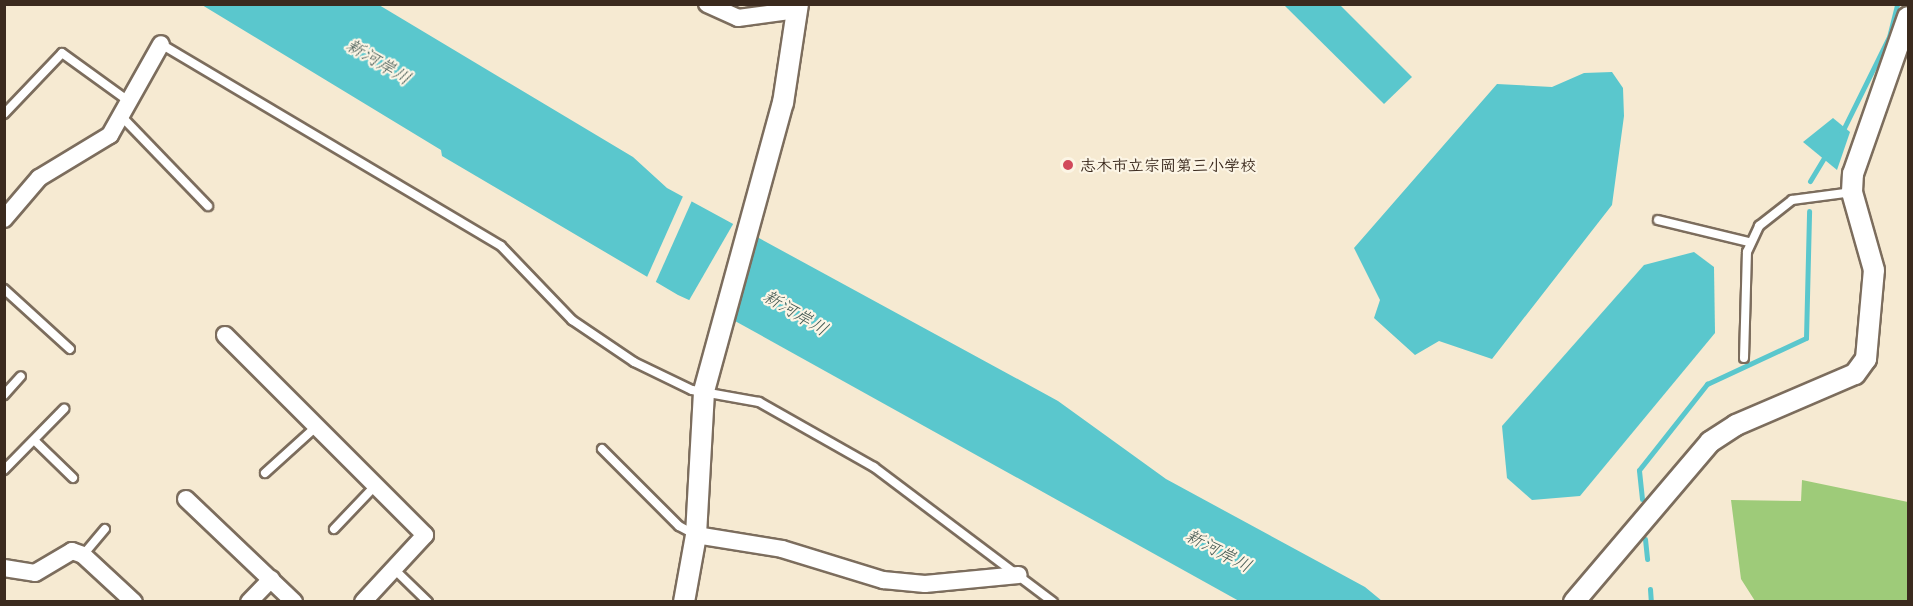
<!DOCTYPE html>
<html>
<head>
<meta charset="utf-8">
<style>
  body { margin:0 }
  #map { position:relative; width:1913px; height:606px; overflow:hidden; background:#f6ead2; font-family:Mali,"Klee One",sans-serif }
  div>[style] { position:absolute }
  .green>* { inset:0; background:#9ecb79 }
  .water>* { inset:0; background:#5ac7cd }
  .pier>* { inset:0; background:#f6ead2; transform-origin:0 0 }
  .stream>* { height:5px; margin:-2.5px; padding:0 2.5px; transform-origin:2.5px; border-radius:2.5px; background:#5ac7cd }
  .roads { filter:drop-shadow(2px 0 #7c6d5d) drop-shadow(-2px 0 #7c6d5d) drop-shadow(0 2px #7c6d5d) drop-shadow(0 -2px #7c6d5d) }
  .service>* { height:8px; margin:-4px; padding:0 4px; transform-origin:4px; border-radius:4px; background:#fff }
  .minor>* { height:16px; margin:-8px; padding:0 8px; transform-origin:8px; border-radius:8px; background:#fff }
  .tertiary>* { height:20px; margin:-10px; padding:0 10px; transform-origin:10px; border-radius:10px; background:#fff }
  .dots>* { width:16px; height:16px; translate:-50% -50%; box-sizing:border-box; border:3px solid #fcf5e5; border-radius:50% }
  span { translate:-50% -50%; white-space:nowrap; text-align:center; line-height:1.15; -webkit-text-stroke:4.5px #fcf5e5; paint-order:stroke }
  .poi-label { font-size:16px; color:#3b2a1e; font-weight:700 }
  .left { translate:0 -50%; text-align:left }
  .water-label { font-size:18px; color:#445953; font-style:italic }
  .frame { position:absolute; inset:0; border:6px solid #3b2a1e; pointer-events:none }
</style>
</head>
<body>
<div id="map">
  <div class="green">
    <i style="clip-path:polygon(1802px 480px,1908px 502px,1908px 601px,1755px 601px,1741px 579px,1731px 500px,1801px 501px)"></i>
  </div>
  <div class="water">
    <i style="clip-path:polygon(202px 5px,379px 5px,633px 157px,667px 188px,1058px 401px,1166px 479px,1365px 587px,1382px 601px,1239px 601px,735px 321px,678px 295px,442px 156px,441px 150px)"></i>
    <i style="clip-path:polygon(1284px 5px,1340px 5px,1412px 77px,1384px 104px)"></i>
    <i style="clip-path:polygon(1612px 72px,1623px 88px,1624px 116px,1612px 205px,1492px 359px,1439px 341px,1415px 355px,1374px 318px,1380px 300px,1354px 248px,1497px 84px,1552px 87px,1584px 73px)"></i>
    <i style="clip-path:polygon(1833px 118px,1850px 132px,1837px 170px,1803px 142px)"></i>
    <i style="clip-path:polygon(1694px 252px,1714px 267px,1715px 333px,1580px 496px,1532px 500px,1507px 478px,1502px 426px,1644px 265px)"></i>
  </div>
  <div class="pier">
    <i style="left:684px;top:194px;width:10px;height:93px;rotate:24deg"></i>
    <i style="left:736px;top:219px;width:28px;height:96px;rotate:30deg"></i>
  </div>
  <div class="stream">
    <i style="left:1842px;top:132px;width:106px;rotate:-63.7deg"></i>
    <i style="left:1889px;top:37px;width:34px;rotate:-76deg"></i>
    <i style="left:1810px;top:181px;width:31px;rotate:-59deg"></i>
    <i style="left:1642px;top:499px;width:29px;rotate:-96deg"></i>
    <i style="left:1639px;top:470px;width:110px;rotate:-51.7deg"></i>
    <i style="left:1707px;top:384px;width:109px;rotate:-24.9deg"></i>
    <i style="left:1806px;top:338px;width:127px;rotate:-88.6deg"></i>
    <i style="left:1645px;top:539px;width:20px;rotate:84deg"></i>
    <i style="left:1650px;top:589px;width:13px;rotate:86deg"></i>
  </div>
  <div class="roads">
    <div class="service">
      <i style="left:161px;top:44px;width:395px;rotate:30.7deg"></i>
      <i style="left:501px;top:246px;width:103px;rotate:46.2deg"></i>
      <i style="left:572px;top:320px;width:75px;rotate:34.1deg"></i>
      <i style="left:634px;top:362px;width:64px;rotate:25.8deg"></i>
      <i style="left:692px;top:390px;width:68px;rotate:10.2deg"></i>
      <i style="left:759px;top:402px;width:132px;rotate:29.5deg"></i>
      <i style="left:874px;top:467px;width:224px;rotate:37deg"></i>
      <i style="left:4px;top:114px;width:84px;rotate:-46.4deg"></i>
      <i style="left:62px;top:53px;width:84px;rotate:35.8deg"></i>
      <i style="left:124px;top:119px;width:121px;rotate:46deg"></i>
      <i style="left:1658px;top:220px;width:94px;rotate:13.6deg"></i>
      <i style="left:4px;top:289px;width:89px;rotate:42.3deg"></i>
      <i style="left:1744px;top:358px;width:106px;rotate:-88.4deg"></i>
      <i style="left:1747px;top:252px;width:29px;rotate:-65deg"></i>
      <i style="left:1759px;top:226px;width:42px;rotate:-38.2deg"></i>
      <i style="left:1792px;top:200px;width:61px;rotate:-7.6deg"></i>
      <i style="left:4px;top:395px;width:25px;rotate:-48deg"></i>
      <i style="left:35px;top:441px;width:53px;rotate:44.2deg"></i>
      <i style="left:602px;top:449px;width:109px;rotate:45deg"></i>
      <i style="left:679px;top:526px;width:19px;rotate:28deg"></i>
      <i style="left:4px;top:470px;width:86px;rotate:-45.5deg"></i>
      <i style="left:265px;top:473px;width:70px;rotate:-42.1deg"></i>
      <i style="left:334px;top:529px;width:58px;rotate:-46.4deg"></i>
      <i style="left:83px;top:555px;width:34px;rotate:-50deg"></i>
      <i style="left:392px;top:567px;width:50px;rotate:44.2deg"></i>
    </div>
    <div class="minor">
      <i style="left:707px;top:4px;width:34px;rotate:24deg"></i>
      <i style="left:738px;top:18px;width:61px;rotate:-7.6deg"></i>
      <i style="left:4px;top:219px;width:54px;rotate:-49.5deg"></i>
      <i style="left:39px;top:178px;width:83px;rotate:-31.2deg"></i>
      <i style="left:110px;top:135px;width:104px;rotate:-60.7deg"></i>
      <i style="left:225px;top:335px;width:283px;rotate:45deg"></i>
      <i style="left:425px;top:535px;width:91px;rotate:132.8deg"></i>
      <i style="left:186px;top:499px;width:149px;rotate:43.6deg"></i>
      <i style="left:696px;top:535px;width:87px;rotate:9.2deg"></i>
      <i style="left:782px;top:549px;width:106px;rotate:17.1deg"></i>
      <i style="left:883px;top:580px;width:42px;rotate:5.4deg"></i>
      <i style="left:925px;top:584px;width:94px;rotate:-5.5deg"></i>
      <i style="left:4px;top:568px;width:31px;rotate:9deg"></i>
      <i style="left:35px;top:573px;width:43px;rotate:-30.7deg"></i>
      <i style="left:72px;top:551px;width:12px;rotate:20deg"></i>
      <i style="left:83px;top:555px;width:69px;rotate:42.7deg"></i>
      <i style="left:249px;top:602px;width:32px;rotate:-46deg"></i>
    </div>
    <div class="tertiary">
      <i style="left:684px;top:602px;width:68px;rotate:-79.8deg"></i>
      <i style="left:696px;top:535px;width:144px;rotate:-86.8deg"></i>
      <i style="left:704px;top:391px;width:299px;rotate:-74.7deg"></i>
      <i style="left:783px;top:103px;width:100px;rotate:-81.4deg"></i>
      <i style="left:1574px;top:602px;width:210px;rotate:-49.6deg"></i>
      <i style="left:1710px;top:442px;width:31px;rotate:-33deg"></i>
      <i style="left:1736px;top:425px;width:129px;rotate:-23.2deg"></i>
      <i style="left:1855px;top:374px;width:19px;rotate:-54deg"></i>
      <i style="left:1866px;top:359px;width:89px;rotate:-84.9deg"></i>
      <i style="left:1874px;top:270px;width:81px;rotate:-105.8deg"></i>
      <i style="left:1852px;top:192px;width:18px;rotate:-87deg"></i>
      <i style="left:1853px;top:174px;width:166px;rotate:-70.7deg"></i>
    </div>
  </div>
  <div class="dots">
    <i style="left:1068px;top:165px;background:#d1495b"></i>
  </div>
  <div class="poi-label">
    <span class="left" style="left:1080px;top:165px">志木市立宗岡第三小学校</span>
  </div>
  <div class="water-label">
    <span style="left:379px;top:61px;rotate:31deg">新河岸川</span>
    <span style="left:796px;top:312px;rotate:31deg">新河岸川</span>
    <span style="left:1219px;top:550px;rotate:28deg">新河岸川</span>
  </div>
  <div class="frame"></div>
</div>
</body>
</html>
